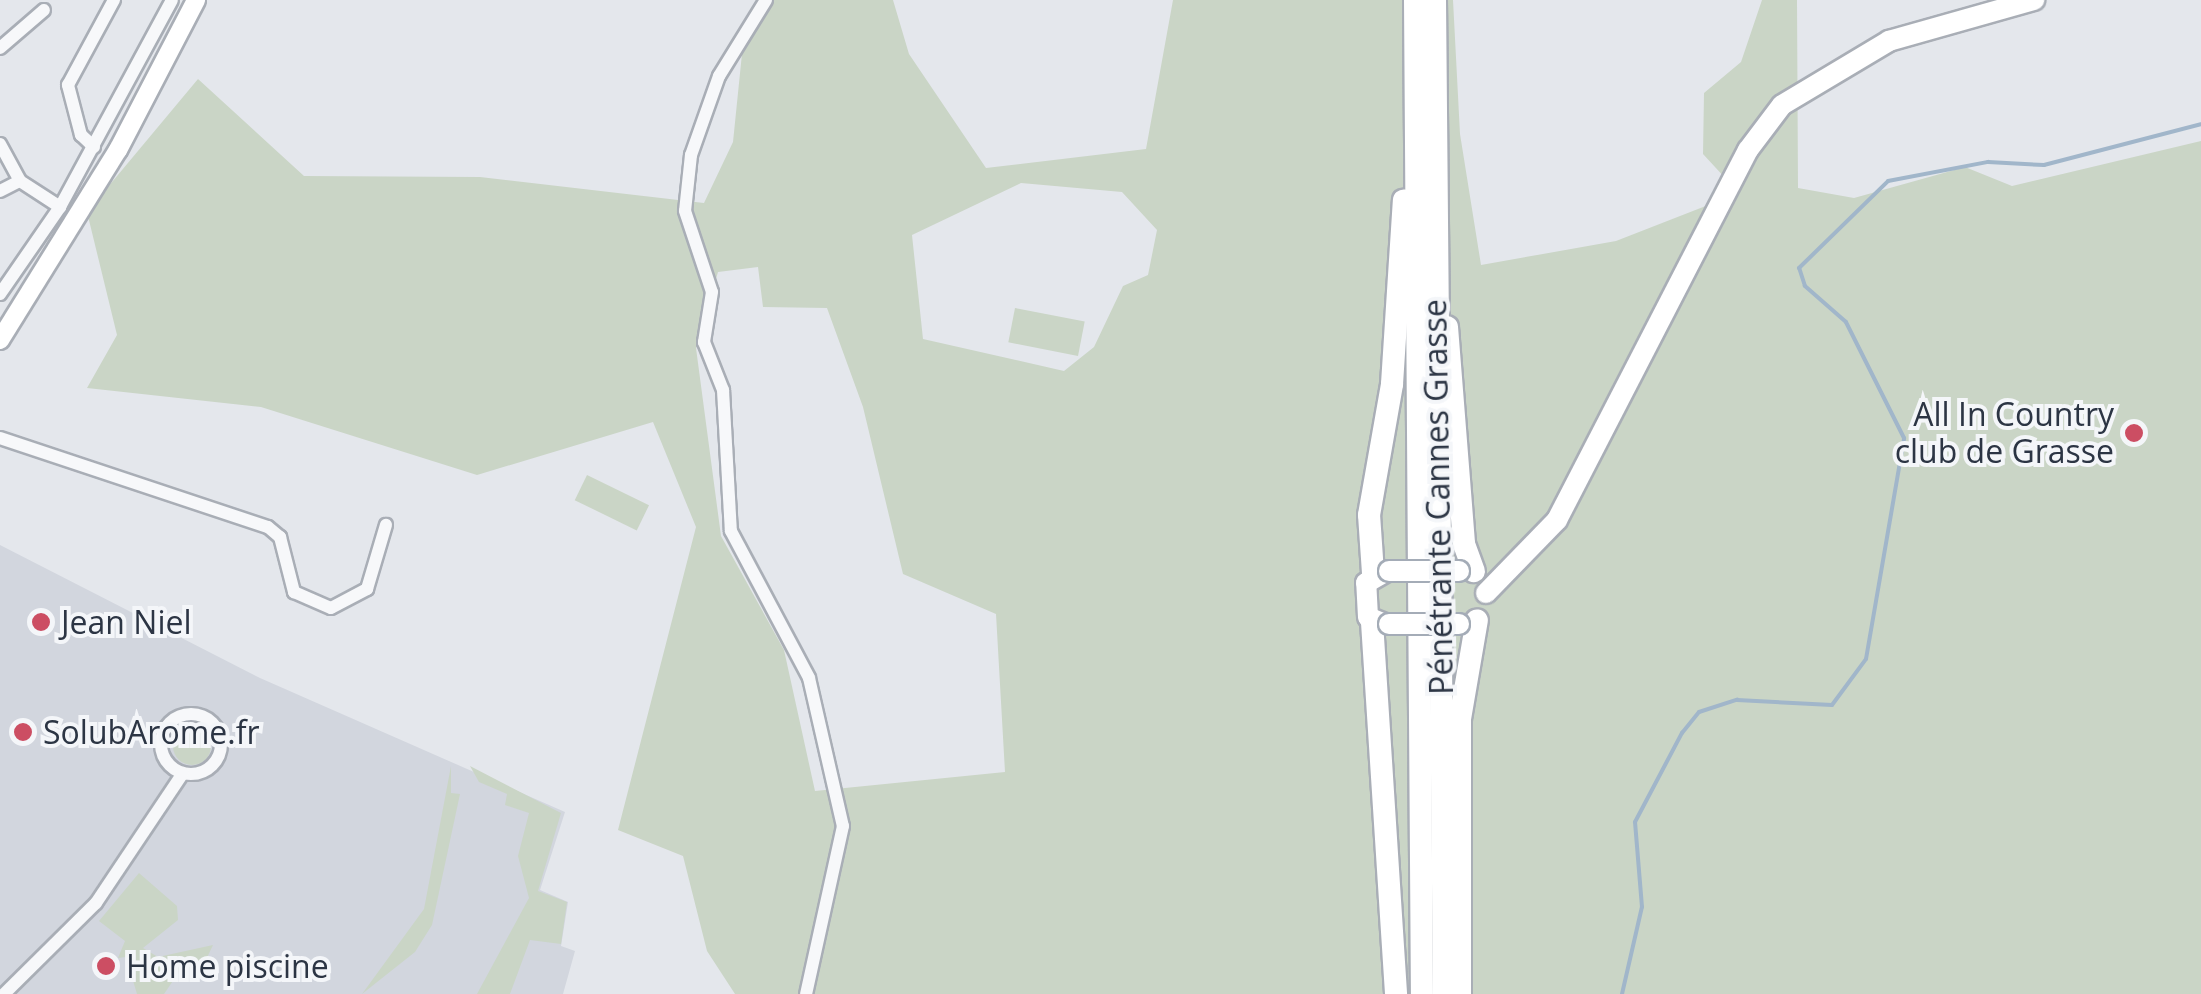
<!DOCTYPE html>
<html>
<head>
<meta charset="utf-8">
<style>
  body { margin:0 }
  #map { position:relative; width:2201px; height:994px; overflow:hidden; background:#e4e7ec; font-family:"Open Sans",sans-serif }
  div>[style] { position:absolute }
  .built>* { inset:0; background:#d2d6de }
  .green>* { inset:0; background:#cad5c6; transform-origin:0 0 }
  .round { border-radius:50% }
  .stream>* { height:4px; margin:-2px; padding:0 2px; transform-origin:2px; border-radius:2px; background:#a1b6ca }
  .roads { filter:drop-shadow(2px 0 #a9aeb6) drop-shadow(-2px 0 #a9aeb6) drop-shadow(0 2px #a9aeb6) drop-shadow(0 -2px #a9aeb6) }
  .street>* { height:12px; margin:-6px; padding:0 6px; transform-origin:6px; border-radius:6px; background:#f7f8fa }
  .street>.ring { margin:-6px; padding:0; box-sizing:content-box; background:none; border:12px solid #f7f8fa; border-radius:50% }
  .secondary>* { height:18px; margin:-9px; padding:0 9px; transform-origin:9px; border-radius:9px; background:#fff }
  .primary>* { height:20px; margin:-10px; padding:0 10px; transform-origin:10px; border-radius:10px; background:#fff }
  .highway>* { height:22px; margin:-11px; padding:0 11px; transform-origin:11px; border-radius:11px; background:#fff }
  .bridges { filter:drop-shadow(2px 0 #a4acb7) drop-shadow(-2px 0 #a4acb7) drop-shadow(0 2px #a4acb7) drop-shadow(0 -2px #a4acb7) }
  .primary-bridge>* { height:20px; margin:-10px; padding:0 10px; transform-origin:10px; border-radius:10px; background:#fff }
  .dots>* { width:28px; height:28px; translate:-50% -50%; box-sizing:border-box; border:5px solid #f4f6f9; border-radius:50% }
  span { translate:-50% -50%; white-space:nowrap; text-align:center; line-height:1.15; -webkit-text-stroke:8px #f4f6f9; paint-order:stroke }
  .poi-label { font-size:32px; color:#2c3544 }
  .right { translate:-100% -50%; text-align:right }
  .left { translate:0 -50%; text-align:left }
  .street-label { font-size:32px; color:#2c3544 }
</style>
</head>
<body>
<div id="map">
  <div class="built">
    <i style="clip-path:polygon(0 545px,260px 678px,565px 812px,540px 890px,568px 902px,561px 946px,575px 951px,563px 994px,0 994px)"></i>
  </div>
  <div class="green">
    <i style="clip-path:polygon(evenodd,763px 0,893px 0,909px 54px,986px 168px,1146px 149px,1173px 0,1453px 0,1460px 134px,1481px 265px,1616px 241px,1739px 193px,1703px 154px,1704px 93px,1741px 62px,1762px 0,1797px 0,1798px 188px,1854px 198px,1965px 167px,2012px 186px,2201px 141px,2201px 994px,735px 994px,707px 951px,683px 856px,618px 830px,696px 527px,653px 422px,477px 475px,261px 407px,87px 388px,117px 335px,87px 212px,198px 79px,304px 176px,480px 177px,704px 203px,733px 142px,744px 34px,763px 0,1021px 183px,1122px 192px,1157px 230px,1148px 275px,1123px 286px,1094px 347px,1064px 371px,923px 339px,912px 235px,1021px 183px,763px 0,758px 267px,763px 307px,827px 308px,863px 407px,903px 574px,996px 614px,1005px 772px,815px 791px,784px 650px,721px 536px,696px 348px,718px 272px,758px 267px)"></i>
    <i style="left:1015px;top:308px;width:71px;height:35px;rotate:11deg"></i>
    <i style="left:587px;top:475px;width:69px;height:28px;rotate:26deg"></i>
    <i class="round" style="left:173px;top:727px;width:38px;height:38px"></i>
    <i style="clip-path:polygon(451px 766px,451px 793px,460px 794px,432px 925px,415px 952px,362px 994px,424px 909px)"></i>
    <i style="clip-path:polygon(470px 766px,561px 813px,538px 891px,567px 902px,561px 944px,530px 940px,510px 994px,477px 994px,529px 898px,518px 856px,529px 813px,505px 805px,507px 794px,479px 782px)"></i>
    <i style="clip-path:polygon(139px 873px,177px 906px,178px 920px,143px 948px,158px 957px,213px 945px,203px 966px,179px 972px,164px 994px,137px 994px,126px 957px,118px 958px,125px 941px,99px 921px)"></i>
  </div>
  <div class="stream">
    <i style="left:1622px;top:994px;width:89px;rotate:-77.1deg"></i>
    <i style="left:1642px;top:907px;width:85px;rotate:-94.7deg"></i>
    <i style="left:1635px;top:822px;width:101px;rotate:-62.2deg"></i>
    <i style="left:1682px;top:733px;width:27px;rotate:-51deg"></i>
    <i style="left:1699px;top:712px;width:40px;rotate:-18deg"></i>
    <i style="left:1737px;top:700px;width:95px;rotate:3deg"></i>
    <i style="left:1832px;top:705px;width:57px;rotate:-53.5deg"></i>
    <i style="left:1866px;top:659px;width:224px;rotate:-80.2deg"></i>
    <i style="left:1904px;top:438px;width:130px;rotate:-116.6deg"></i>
    <i style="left:1846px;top:322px;width:55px;rotate:-138.7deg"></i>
    <i style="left:1805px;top:286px;width:19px;rotate:-108deg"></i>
    <i style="left:1799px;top:268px;width:124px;rotate:-44.3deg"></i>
    <i style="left:1888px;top:181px;width:102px;rotate:-10.8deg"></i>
    <i style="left:1988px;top:162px;width:56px;rotate:3.1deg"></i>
    <i style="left:2044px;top:165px;width:162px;rotate:-14.6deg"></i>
  </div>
  <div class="roads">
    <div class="street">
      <i style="left:766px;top:0;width:89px;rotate:121.7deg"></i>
      <i style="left:719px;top:76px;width:84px;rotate:109.5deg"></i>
      <i style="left:691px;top:155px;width:56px;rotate:96.1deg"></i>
      <i style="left:685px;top:211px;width:85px;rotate:71.6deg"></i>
      <i style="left:712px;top:292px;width:51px;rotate:99.1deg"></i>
      <i style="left:704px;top:342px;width:52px;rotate:68.4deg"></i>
      <i style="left:723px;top:390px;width:141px;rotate:86.8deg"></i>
      <i style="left:731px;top:531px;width:166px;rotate:62deg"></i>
      <i style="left:809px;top:678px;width:152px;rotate:77.1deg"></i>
      <i style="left:843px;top:826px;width:172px;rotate:102.4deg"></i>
      <i style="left:0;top:48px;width:58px;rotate:-40.8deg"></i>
      <i style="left:0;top:144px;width:42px;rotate:61.6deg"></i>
      <i style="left:20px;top:181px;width:48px;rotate:33deg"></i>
      <i style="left:94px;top:147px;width:18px;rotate:-137deg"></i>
      <i style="left:81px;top:135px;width:52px;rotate:-104.6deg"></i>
      <i style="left:68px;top:85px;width:97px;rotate:-61.6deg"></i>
      <i style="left:0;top:191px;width:22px;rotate:-27deg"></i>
      <i style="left:0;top:294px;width:106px;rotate:-55.4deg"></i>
      <i style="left:60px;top:207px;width:235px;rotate:-61.6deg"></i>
      <i style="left:0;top:438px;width:282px;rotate:18.4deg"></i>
      <i style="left:268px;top:527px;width:16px;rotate:40deg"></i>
      <i style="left:280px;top:537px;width:57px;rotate:75.7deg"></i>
      <i style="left:294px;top:592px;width:40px;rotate:23.4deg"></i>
      <i style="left:331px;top:608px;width:41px;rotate:-27.8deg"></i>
      <i style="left:367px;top:589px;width:67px;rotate:-73.5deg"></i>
      <i class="ring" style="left:161px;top:714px;width:48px;height:48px"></i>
      <i style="left:4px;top:994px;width:129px;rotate:-44.7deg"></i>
      <i style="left:96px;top:903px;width:156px;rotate:-56.2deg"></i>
    </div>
    <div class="secondary">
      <i style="left:0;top:340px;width:224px;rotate:-58.2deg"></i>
      <i style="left:118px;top:150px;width:169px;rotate:-62.5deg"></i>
    </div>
    <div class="primary">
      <i style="left:1486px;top:593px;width:102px;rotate:-45.8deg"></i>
      <i style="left:1557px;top:520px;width:416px;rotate:-62.7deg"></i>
      <i style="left:1748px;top:150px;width:56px;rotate:-52.9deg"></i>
      <i style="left:1782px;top:105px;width:125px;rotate:-30.9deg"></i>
      <i style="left:1889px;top:41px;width:151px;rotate:-15.8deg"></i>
      <i style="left:1385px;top:624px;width:18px;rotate:-158deg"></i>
      <i style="left:1368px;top:617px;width:34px;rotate:-93deg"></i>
      <i style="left:1366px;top:583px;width:24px;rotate:-30deg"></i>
    </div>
    <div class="highway">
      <i style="left:1415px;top:0;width:994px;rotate:89.6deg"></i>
      <i style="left:1435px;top:0;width:994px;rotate:89.48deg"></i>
      <i style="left:1447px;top:327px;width:218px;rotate:85.5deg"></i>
      <i style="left:1464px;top:544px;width:29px;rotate:70deg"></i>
      <i style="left:1373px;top:573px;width:58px;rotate:-93.9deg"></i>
      <i style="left:1369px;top:515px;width:133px;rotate:-80deg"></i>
      <i style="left:1392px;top:384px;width:184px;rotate:-86.3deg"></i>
      <i style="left:1372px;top:622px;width:373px;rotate:86.3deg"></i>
      <i style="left:1460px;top:994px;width:275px;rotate:-90deg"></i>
      <i style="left:1460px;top:719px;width:100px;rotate:-80.3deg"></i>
    </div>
  </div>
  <div class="bridges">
    <div class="primary-bridge">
      <i style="left:1389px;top:571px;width:70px"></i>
      <i style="left:1389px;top:624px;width:70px"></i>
    </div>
  </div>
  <div class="dots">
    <i style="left:2134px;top:433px;background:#cc4e63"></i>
    <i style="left:41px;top:622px;background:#cc4e63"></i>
    <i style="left:23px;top:732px;background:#cc4e63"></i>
    <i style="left:106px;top:966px;background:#cc4e63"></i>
  </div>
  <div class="poi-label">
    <span class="right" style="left:2114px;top:433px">All In Country<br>club de Grasse</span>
    <span class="left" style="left:61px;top:622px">Jean Niel</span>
    <span class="left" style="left:43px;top:732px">SolubArome.fr</span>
    <span class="left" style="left:126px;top:966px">Home piscine</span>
  </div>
  <div class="street-label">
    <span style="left:1438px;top:497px;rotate:-91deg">Pénétrante Cannes Grasse</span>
  </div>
</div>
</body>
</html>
